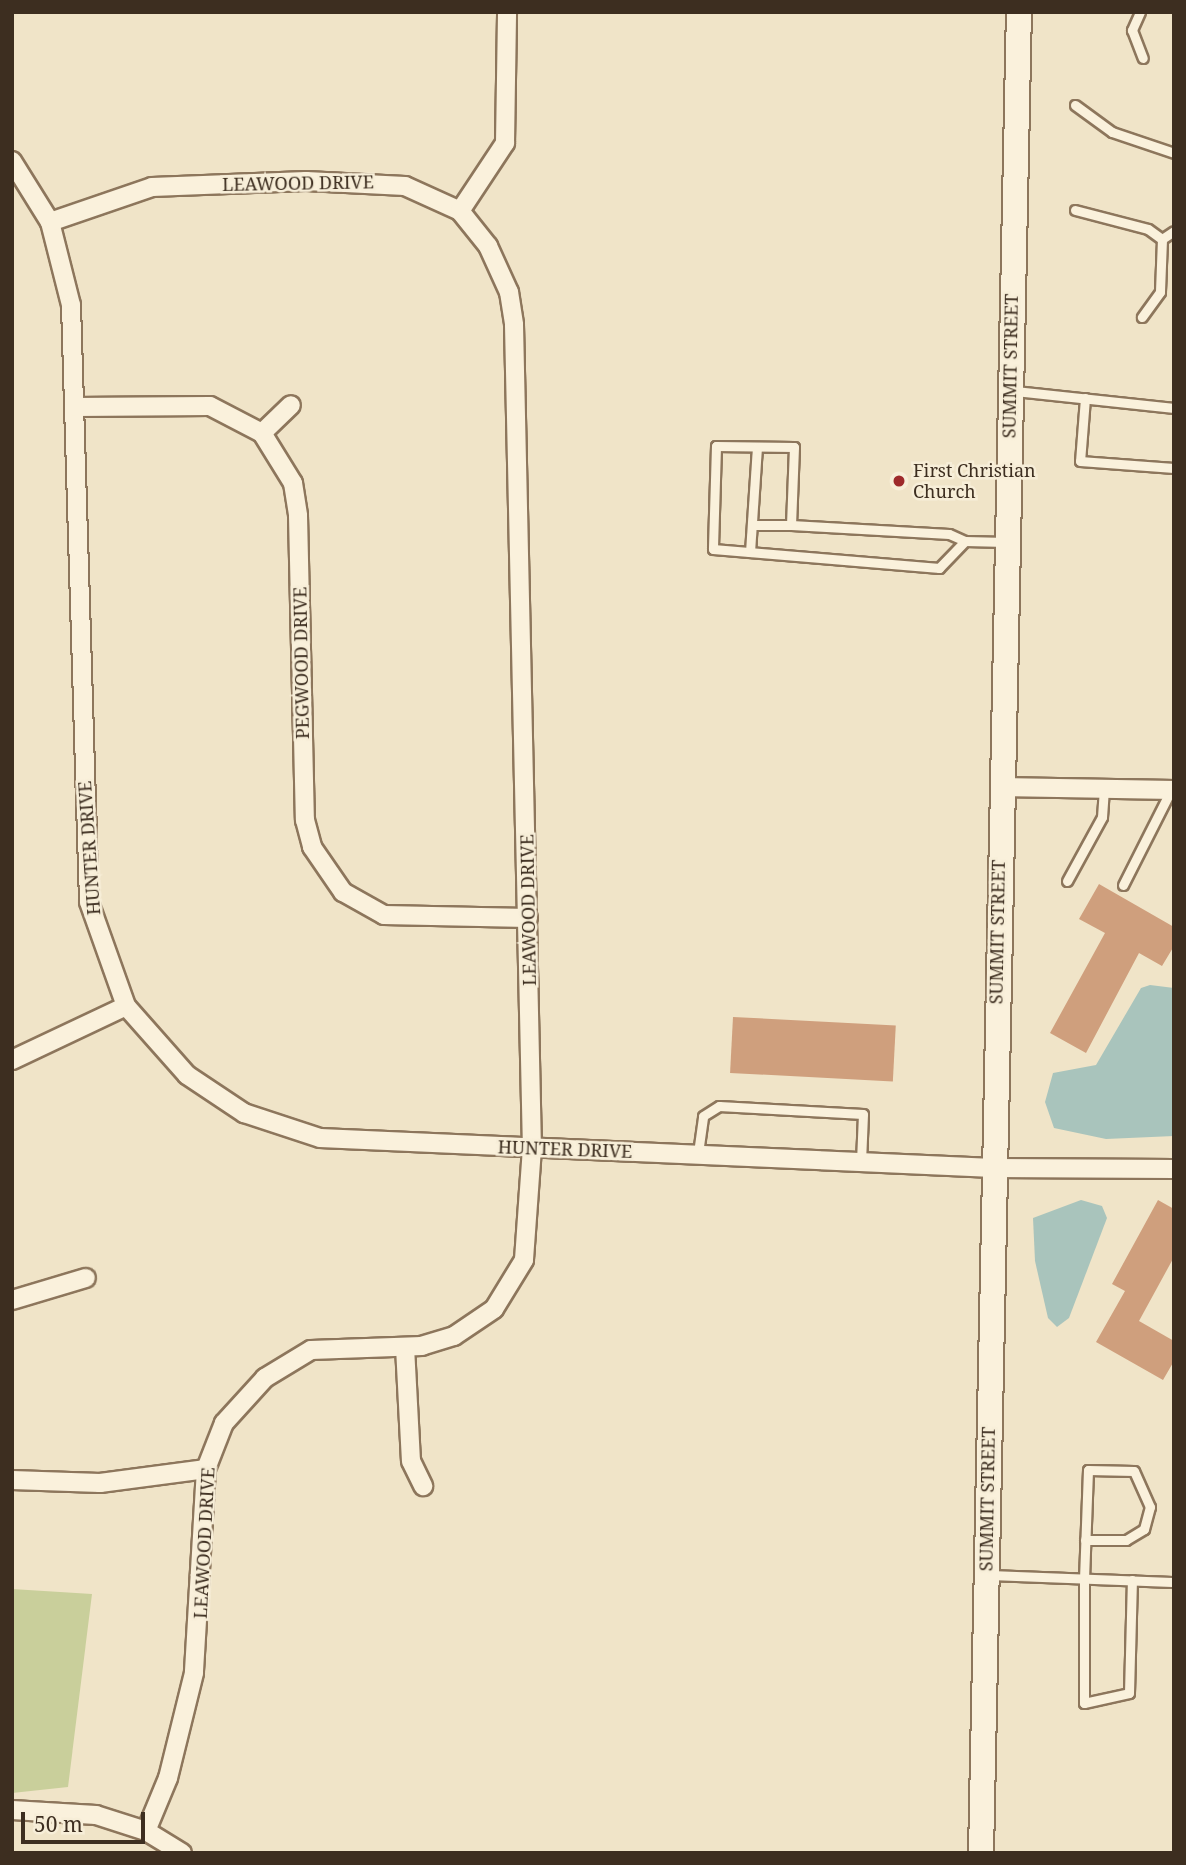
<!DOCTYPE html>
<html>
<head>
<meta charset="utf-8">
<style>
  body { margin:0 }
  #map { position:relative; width:1186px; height:1865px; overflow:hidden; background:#f0e4c8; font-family:"Noto Serif",serif }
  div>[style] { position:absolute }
  .green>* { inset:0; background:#c9cf9b }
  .water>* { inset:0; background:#a9c4bc }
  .building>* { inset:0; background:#cf9f7d; transform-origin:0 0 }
  .roads { filter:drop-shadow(2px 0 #8d765c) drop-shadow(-2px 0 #8d765c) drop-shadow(0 2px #8d765c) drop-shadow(0 -2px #8d765c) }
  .service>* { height:9px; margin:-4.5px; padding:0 4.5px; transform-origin:4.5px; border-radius:4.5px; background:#faf1dc }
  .minor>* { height:18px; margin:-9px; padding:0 9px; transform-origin:9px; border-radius:9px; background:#faf1dc }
  .secondary>* { height:24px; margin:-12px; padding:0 12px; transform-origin:12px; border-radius:12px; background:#faf1dc }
  .dots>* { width:19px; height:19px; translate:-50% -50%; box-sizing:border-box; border:4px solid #f7eed8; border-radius:50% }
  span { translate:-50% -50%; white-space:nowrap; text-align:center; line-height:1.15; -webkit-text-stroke:5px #f7eed8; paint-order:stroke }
  .street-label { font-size:18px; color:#3d2e20 }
  .poi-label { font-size:18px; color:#3d2e20 }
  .left { translate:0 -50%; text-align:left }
  .frame { position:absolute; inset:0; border:14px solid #3d2e20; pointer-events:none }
  .scale { position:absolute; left:21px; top:1812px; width:124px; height:32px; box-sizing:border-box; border:4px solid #3d2e20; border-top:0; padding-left:9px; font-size:21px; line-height:24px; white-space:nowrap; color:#3d2e20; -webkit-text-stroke:5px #f7eed8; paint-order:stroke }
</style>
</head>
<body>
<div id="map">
  <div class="green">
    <i style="clip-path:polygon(12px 1589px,92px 1594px,68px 1787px,12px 1793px)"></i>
  </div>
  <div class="water">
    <i style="clip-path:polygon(1150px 985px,1174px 988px,1174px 1136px,1106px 1139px,1054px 1128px,1045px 1102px,1053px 1073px,1096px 1065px,1141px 988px)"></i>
    <i style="clip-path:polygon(1081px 1200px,1102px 1206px,1107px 1218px,1069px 1318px,1057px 1327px,1048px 1318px,1035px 1261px,1033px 1218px)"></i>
  </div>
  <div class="building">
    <i style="clip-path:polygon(1099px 884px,1174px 927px,1174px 946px,1162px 966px,1139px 953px,1086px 1053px,1050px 1033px,1105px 933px,1079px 919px)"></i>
    <i style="left:733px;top:1017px;width:163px;height:56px;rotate:3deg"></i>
    <i style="clip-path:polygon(1158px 1200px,1174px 1209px,1174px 1257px,1139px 1321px,1174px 1341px,1174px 1361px,1163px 1380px,1096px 1342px,1125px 1291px,1112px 1284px)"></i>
  </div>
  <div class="roads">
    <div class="service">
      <i style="left:1140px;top:12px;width:20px;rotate:114deg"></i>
      <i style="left:1132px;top:30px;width:30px;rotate:69deg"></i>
      <i style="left:1075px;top:105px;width:46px;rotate:36.1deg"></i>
      <i style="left:1112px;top:132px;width:65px;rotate:18.7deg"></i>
      <i style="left:1075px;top:210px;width:75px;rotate:14.6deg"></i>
      <i style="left:1148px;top:229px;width:17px;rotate:36deg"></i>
      <i style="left:1162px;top:239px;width:53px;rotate:92.2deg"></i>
      <i style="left:1160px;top:292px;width:31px;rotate:126deg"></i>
      <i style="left:1162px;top:239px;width:14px;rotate:-34deg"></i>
      <i style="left:1015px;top:391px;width:160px;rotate:6.1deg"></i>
      <i style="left:1085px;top:398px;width:63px;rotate:94.5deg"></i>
      <i style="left:1080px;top:461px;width:94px;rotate:4.3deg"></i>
      <i style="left:752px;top:525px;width:39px"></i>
      <i style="left:965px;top:541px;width:17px;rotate:-156deg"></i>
      <i style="left:949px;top:534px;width:158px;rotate:-176.7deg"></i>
      <i style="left:791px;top:525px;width:78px;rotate:-87.8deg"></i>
      <i style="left:794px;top:447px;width:78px;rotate:-179.3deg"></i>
      <i style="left:716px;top:446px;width:103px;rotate:91.7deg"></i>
      <i style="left:713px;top:549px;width:227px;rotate:4.8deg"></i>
      <i style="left:939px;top:568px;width:37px;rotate:-46deg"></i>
      <i style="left:965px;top:541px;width:41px;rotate:1.4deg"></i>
      <i style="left:750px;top:552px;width:105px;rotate:-86.2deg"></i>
      <i style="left:1067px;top:881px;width:73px;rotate:-61.3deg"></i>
      <i style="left:1102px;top:817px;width:28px;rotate:-86deg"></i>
      <i style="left:1123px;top:885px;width:106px;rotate:-63.2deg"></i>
      <i style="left:698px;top:1153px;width:37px;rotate:-82deg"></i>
      <i style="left:703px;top:1116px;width:19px;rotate:-32deg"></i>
      <i style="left:719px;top:1106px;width:144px;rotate:3.2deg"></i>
      <i style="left:863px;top:1114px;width:48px;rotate:92.4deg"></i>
      <i style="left:1085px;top:1540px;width:41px"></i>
      <i style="left:1126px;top:1540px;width:21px;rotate:-31deg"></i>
      <i style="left:1144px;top:1529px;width:23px;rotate:-75deg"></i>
      <i style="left:1150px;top:1507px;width:39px;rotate:-114deg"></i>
      <i style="left:1134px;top:1471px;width:46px;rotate:-178.8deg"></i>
      <i style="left:1088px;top:1470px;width:109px;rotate:92.1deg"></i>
      <i style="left:1084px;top:1579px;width:124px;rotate:90deg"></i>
      <i style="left:1084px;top:1703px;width:46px;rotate:-12.5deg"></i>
      <i style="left:1129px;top:1693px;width:113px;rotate:-88.5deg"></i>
      <i style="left:988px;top:1575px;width:186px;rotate:2.2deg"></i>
    </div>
    <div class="minor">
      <i style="left:12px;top:161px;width:72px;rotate:58.1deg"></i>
      <i style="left:50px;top:222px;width:86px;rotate:75.8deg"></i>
      <i style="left:71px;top:305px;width:597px;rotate:88.27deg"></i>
      <i style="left:89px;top:902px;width:110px;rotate:70.4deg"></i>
      <i style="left:126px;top:1006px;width:92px;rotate:48.5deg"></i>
      <i style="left:187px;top:1075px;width:69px;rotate:33.7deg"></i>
      <i style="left:244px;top:1113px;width:80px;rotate:18.2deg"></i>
      <i style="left:320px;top:1138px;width:674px;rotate:2.55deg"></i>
      <i style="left:993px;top:1168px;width:181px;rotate:0.3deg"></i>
      <i style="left:460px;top:211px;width:82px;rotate:-56.5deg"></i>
      <i style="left:505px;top:143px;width:131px;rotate:-89.1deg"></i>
      <i style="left:50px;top:222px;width:108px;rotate:-18.9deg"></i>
      <i style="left:152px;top:187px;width:154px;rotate:-2.2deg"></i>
      <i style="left:306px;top:181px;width:99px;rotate:2.9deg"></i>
      <i style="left:405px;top:186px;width:60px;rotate:24.4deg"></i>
      <i style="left:460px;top:211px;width:45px;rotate:51.3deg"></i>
      <i style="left:488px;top:246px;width:51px;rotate:65.5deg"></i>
      <i style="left:509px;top:292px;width:33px;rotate:81deg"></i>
      <i style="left:514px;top:325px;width:823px;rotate:88.75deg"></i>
      <i style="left:532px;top:1148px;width:112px;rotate:94.1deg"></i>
      <i style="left:524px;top:1260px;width:57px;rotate:121.5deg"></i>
      <i style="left:494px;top:1309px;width:48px;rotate:146deg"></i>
      <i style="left:454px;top:1336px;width:34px;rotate:163deg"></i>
      <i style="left:422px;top:1346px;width:111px;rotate:177.9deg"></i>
      <i style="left:311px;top:1350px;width:54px;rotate:148.7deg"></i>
      <i style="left:265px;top:1378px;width:61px;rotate:132.3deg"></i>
      <i style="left:224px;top:1423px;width:49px;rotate:111.4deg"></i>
      <i style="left:206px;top:1469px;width:204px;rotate:93.4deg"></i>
      <i style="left:194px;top:1673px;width:108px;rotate:103.9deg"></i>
      <i style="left:168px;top:1778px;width:57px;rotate:112.5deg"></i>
      <i style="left:75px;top:407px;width:135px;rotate:-0.4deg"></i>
      <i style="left:210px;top:406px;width:59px;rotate:27.4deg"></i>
      <i style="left:262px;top:433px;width:59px;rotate:58.2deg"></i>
      <i style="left:293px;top:483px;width:33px;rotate:81deg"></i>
      <i style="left:298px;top:516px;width:304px;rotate:88.7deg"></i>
      <i style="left:305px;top:820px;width:28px;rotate:75deg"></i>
      <i style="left:312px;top:847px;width:55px;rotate:55.4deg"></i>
      <i style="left:343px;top:892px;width:47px;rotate:29.3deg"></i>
      <i style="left:384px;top:915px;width:144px;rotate:1.2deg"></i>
      <i style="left:262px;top:433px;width:40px;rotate:-44deg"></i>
      <i style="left:1000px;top:787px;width:174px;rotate:1deg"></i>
      <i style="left:12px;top:1060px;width:126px;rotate:-25.3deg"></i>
      <i style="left:12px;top:1300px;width:77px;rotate:-16.6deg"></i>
      <i style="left:405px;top:1347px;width:114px;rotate:87deg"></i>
      <i style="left:411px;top:1461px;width:28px;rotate:64deg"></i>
      <i style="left:12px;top:1480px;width:88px;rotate:2deg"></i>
      <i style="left:100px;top:1483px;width:107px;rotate:-7.5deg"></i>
      <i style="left:12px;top:1810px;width:84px;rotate:3.4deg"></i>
      <i style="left:96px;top:1815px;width:52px;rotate:17.7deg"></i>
      <i style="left:146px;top:1831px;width:42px;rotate:31.4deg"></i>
    </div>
    <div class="secondary">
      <i style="left:981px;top:1853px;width:1841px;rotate:-88.82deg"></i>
    </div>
  </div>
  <div class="dots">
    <i style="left:899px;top:481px;background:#9e2a2b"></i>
  </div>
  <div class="street-label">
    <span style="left:298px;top:183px;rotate:-1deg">LEAWOOD DRIVE</span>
    <span style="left:1010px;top:366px;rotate:-89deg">SUMMIT STREET</span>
    <span style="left:301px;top:663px;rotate:-91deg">PEGWOOD DRIVE</span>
    <span style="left:89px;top:848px;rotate:-94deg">HUNTER DRIVE</span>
    <span style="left:528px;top:910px;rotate:-91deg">LEAWOOD DRIVE</span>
    <span style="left:997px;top:932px;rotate:-89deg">SUMMIT STREET</span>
    <span style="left:565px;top:1149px;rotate:2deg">HUNTER DRIVE</span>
    <span style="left:987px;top:1499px;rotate:-89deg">SUMMIT STREET</span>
    <span style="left:204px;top:1543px;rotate:-87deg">LEAWOOD DRIVE</span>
  </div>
  <div class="poi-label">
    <span class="left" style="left:913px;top:481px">First Christian<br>Church</span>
  </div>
  <div class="frame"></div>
  <div class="scale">50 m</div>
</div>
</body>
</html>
